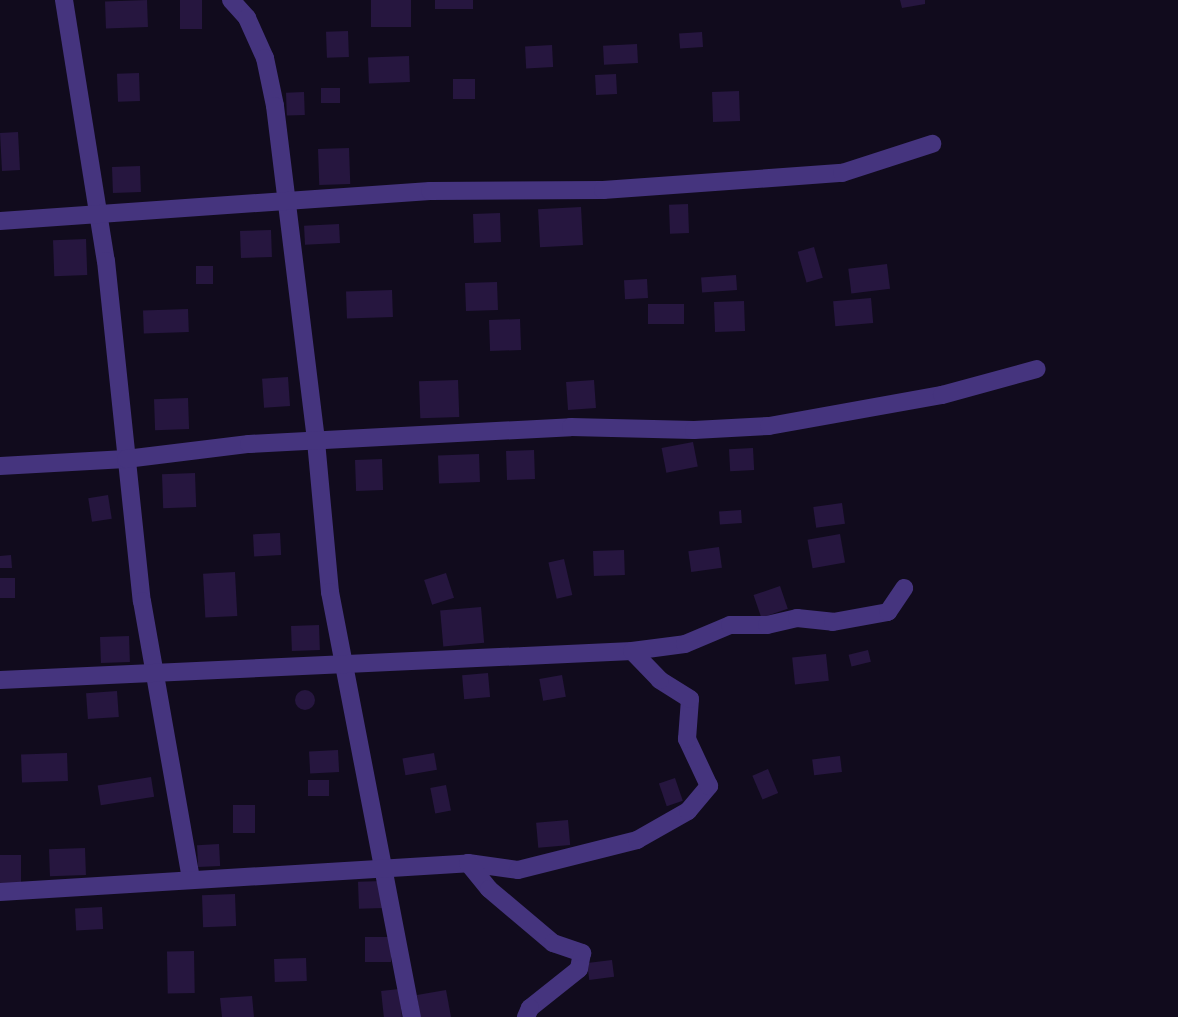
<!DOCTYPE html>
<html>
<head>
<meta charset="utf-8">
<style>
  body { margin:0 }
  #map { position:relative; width:1178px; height:1017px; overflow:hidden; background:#110b1d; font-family:"Nunito Sans",sans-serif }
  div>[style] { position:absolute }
  .building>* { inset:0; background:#26163f; transform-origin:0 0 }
  .round { border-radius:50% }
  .minor>* { height:18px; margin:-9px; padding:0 9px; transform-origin:9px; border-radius:9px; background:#45347e }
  span { translate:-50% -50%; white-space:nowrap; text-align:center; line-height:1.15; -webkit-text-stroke:6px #110b1d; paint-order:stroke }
</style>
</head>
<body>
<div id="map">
  <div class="building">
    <i style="left:147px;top:0;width:27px;height:42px;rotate:88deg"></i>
    <i style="left:180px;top:0;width:22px;height:29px"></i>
    <i style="left:371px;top:0;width:40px;height:27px"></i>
    <i style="left:435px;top:0;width:38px;height:9px"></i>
    <i style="clip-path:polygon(900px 0,925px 0,925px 4px,902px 8px)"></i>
    <i style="left:348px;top:31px;width:26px;height:22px;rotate:88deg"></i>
    <i style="left:702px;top:32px;width:15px;height:23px;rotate:86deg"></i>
    <i style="left:637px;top:44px;width:19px;height:34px;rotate:87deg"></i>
    <i style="left:552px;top:45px;width:22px;height:27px;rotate:87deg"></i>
    <i style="left:409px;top:56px;width:26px;height:41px;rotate:88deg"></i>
    <i style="left:139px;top:73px;width:28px;height:22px;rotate:88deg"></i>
    <i style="left:616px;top:74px;width:20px;height:21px;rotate:87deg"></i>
    <i style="left:475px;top:79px;width:20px;height:22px;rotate:90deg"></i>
    <i style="left:340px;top:88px;width:15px;height:19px;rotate:90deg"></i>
    <i style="left:739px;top:91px;width:30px;height:27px;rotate:88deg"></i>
    <i style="left:304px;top:92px;width:23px;height:18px;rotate:88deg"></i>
    <i style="left:18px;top:132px;width:38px;height:18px;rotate:87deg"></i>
    <i style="left:349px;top:148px;width:36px;height:31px;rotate:88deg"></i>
    <i style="left:140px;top:166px;width:26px;height:28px;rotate:88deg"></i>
    <i style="left:688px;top:204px;width:29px;height:19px;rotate:88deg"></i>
    <i style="left:581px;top:207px;width:38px;height:43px;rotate:87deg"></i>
    <i style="left:500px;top:213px;width:29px;height:27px;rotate:88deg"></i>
    <i style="left:339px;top:224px;width:19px;height:35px;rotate:87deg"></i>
    <i style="left:271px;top:230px;width:27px;height:31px;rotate:88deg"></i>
    <i style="left:86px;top:239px;width:36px;height:33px;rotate:88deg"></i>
    <i style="left:814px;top:247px;width:32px;height:17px;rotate:74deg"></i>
    <i style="left:887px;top:264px;width:25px;height:39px;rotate:83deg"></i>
    <i style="left:213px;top:266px;width:18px;height:17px;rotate:90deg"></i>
    <i style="left:736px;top:275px;width:15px;height:35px;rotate:86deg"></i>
    <i style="left:647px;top:279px;width:19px;height:23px;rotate:87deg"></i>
    <i style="left:497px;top:282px;width:28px;height:32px;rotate:88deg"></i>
    <i style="left:392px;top:290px;width:27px;height:46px;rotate:88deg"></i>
    <i style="left:871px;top:298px;width:25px;height:38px;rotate:85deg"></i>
    <i style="left:744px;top:301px;width:30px;height:30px;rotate:88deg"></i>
    <i style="left:684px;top:304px;width:20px;height:36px;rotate:90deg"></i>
    <i style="left:188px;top:309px;width:23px;height:45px;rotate:88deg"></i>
    <i style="left:520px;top:319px;width:31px;height:31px;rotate:88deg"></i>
    <i style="left:288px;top:377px;width:29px;height:26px;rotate:86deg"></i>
    <i style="left:458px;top:380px;width:37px;height:39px;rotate:88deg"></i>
    <i style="left:594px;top:380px;width:28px;height:28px;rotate:86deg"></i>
    <i style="left:188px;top:398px;width:31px;height:34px;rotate:88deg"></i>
    <i style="left:693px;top:442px;width:25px;height:32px;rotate:79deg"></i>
    <i style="left:753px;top:448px;width:22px;height:24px;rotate:87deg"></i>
    <i style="left:534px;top:450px;width:29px;height:28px;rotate:88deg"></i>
    <i style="left:479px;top:454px;width:28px;height:41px;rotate:88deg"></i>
    <i style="left:382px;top:459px;width:31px;height:27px;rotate:88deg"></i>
    <i style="left:195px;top:473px;width:34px;height:33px;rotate:88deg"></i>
    <i style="left:108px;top:495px;width:24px;height:20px;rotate:81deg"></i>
    <i style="left:842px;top:503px;width:21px;height:29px;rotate:82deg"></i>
    <i style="left:741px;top:510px;width:13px;height:22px;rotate:86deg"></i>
    <i style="left:280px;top:533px;width:22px;height:27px;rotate:87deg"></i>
    <i style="left:840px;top:534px;width:29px;height:33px;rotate:80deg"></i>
    <i style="left:719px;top:547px;width:21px;height:31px;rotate:82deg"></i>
    <i style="left:624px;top:550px;width:25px;height:31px;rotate:88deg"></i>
    <i style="clip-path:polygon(11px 555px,12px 568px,0 568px,0 556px)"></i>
    <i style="left:564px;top:559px;width:37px;height:16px;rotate:77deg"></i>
    <i style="left:235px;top:572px;width:44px;height:32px;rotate:87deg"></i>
    <i style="left:446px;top:573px;width:26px;height:23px;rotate:72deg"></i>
    <i style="left:0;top:578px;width:15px;height:20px"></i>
    <i style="left:780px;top:586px;width:24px;height:28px;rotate:71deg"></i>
    <i style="left:481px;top:607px;width:36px;height:41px;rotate:85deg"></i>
    <i style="left:319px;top:625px;width:25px;height:28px;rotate:88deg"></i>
    <i style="left:129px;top:636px;width:26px;height:29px;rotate:88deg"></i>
    <i style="left:868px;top:650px;width:12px;height:20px;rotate:76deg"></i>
    <i style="left:826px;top:654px;width:27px;height:34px;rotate:84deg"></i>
    <i style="left:488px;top:673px;width:24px;height:26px;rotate:85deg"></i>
    <i style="left:562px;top:675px;width:22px;height:23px;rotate:80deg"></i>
    <i class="round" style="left:295px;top:690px;width:20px;height:20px"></i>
    <i style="left:117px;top:691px;width:26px;height:31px;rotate:86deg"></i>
    <i style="left:338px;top:750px;width:22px;height:29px;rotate:87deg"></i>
    <i style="left:67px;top:753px;width:28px;height:46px;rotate:88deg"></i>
    <i style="left:434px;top:753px;width:17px;height:32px;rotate:80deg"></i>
    <i style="left:840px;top:756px;width:16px;height:28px;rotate:83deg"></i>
    <i style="left:768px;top:769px;width:26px;height:17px;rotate:67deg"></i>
    <i style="left:151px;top:777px;width:20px;height:54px;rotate:81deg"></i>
    <i style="left:675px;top:778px;width:24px;height:17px;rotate:71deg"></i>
    <i style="left:329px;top:780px;width:16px;height:21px;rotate:90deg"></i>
    <i style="left:446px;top:785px;width:26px;height:16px;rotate:79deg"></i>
    <i style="left:233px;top:805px;width:22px;height:28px"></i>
    <i style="left:568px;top:820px;width:25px;height:32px;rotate:85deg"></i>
    <i style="left:219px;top:844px;width:22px;height:22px;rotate:87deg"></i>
    <i style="left:85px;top:848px;width:27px;height:36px;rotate:88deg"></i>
    <i style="left:0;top:855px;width:21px;height:28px"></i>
    <i style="left:383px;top:881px;width:27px;height:25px;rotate:88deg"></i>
    <i style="left:235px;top:894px;width:32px;height:33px;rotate:88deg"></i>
    <i style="left:102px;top:907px;width:22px;height:27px;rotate:87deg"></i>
    <i style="left:391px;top:937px;width:25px;height:26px;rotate:90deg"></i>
    <i style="left:194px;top:951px;width:42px;height:27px;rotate:89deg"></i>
    <i style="left:306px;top:958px;width:23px;height:32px;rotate:88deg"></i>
    <i style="left:612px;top:960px;width:17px;height:25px;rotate:83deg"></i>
    <i style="left:399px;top:989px;width:28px;height:18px;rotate:84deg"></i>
    <i style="clip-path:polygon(446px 990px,451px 1017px,420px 1017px,417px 995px)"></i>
    <i style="clip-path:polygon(252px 996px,254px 1017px,222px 1017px,220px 998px)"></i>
  </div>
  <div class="minor">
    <i style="left:64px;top:0;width:264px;rotate:80.9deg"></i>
    <i style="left:106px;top:261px;width:342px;rotate:84deg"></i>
    <i style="left:142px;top:601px;width:281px;rotate:80deg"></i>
    <i style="left:231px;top:0;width:24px;rotate:48deg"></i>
    <i style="left:247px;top:18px;width:44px;rotate:65.8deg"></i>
    <i style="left:265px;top:58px;width:49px;rotate:78.2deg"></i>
    <i style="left:275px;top:106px;width:337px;rotate:83deg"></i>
    <i style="left:316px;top:441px;width:152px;rotate:84.7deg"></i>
    <i style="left:330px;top:592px;width:433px;rotate:79.1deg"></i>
    <i style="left:0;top:221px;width:431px;rotate:-4deg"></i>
    <i style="left:430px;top:191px;width:173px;rotate:-0.3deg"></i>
    <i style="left:603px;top:190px;width:240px;rotate:-4.1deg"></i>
    <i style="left:842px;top:173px;width:95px;rotate:-17.9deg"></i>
    <i style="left:0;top:466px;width:126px;rotate:-3.2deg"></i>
    <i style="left:126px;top:459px;width:124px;rotate:-7deg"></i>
    <i style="left:249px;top:444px;width:322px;rotate:-3deg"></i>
    <i style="left:571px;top:427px;width:123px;rotate:1.4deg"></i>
    <i style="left:694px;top:430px;width:75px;rotate:-3.1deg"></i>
    <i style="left:769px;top:426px;width:176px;rotate:-10.2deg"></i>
    <i style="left:942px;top:395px;width:98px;rotate:-15.3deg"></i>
    <i style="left:0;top:680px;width:633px;rotate:-2.63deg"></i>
    <i style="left:632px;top:651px;width:53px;rotate:-7.5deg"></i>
    <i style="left:685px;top:644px;width:49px;rotate:-22.9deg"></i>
    <i style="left:730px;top:625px;width:37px"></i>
    <i style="left:767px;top:625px;width:31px;rotate:-13deg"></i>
    <i style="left:797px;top:618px;width:36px;rotate:6deg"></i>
    <i style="left:833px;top:622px;width:56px;rotate:-10.3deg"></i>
    <i style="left:888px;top:612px;width:29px;rotate:-56deg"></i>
    <i style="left:468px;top:863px;width:50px;rotate:8deg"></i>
    <i style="left:518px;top:870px;width:123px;rotate:-14.1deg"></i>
    <i style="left:637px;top:840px;width:59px;rotate:-29.6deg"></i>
    <i style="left:688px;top:811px;width:33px;rotate:-50deg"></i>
    <i style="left:709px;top:786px;width:52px;rotate:-115.1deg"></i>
    <i style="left:687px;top:739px;width:40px;rotate:-85.7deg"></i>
    <i style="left:690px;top:699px;width:36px;rotate:-148deg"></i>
    <i style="left:660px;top:680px;width:40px;rotate:-134deg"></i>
    <i style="left:0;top:892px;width:469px;rotate:-3.5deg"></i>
    <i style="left:468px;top:863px;width:33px;rotate:51deg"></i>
    <i style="left:489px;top:889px;width:84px;rotate:40.2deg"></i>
    <i style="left:553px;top:943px;width:31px;rotate:19deg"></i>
    <i style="left:582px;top:953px;width:16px;rotate:101deg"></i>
    <i style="left:579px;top:969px;width:63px;rotate:141.5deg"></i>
    <i style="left:530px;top:1008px;width:10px;rotate:114deg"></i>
  </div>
</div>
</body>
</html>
